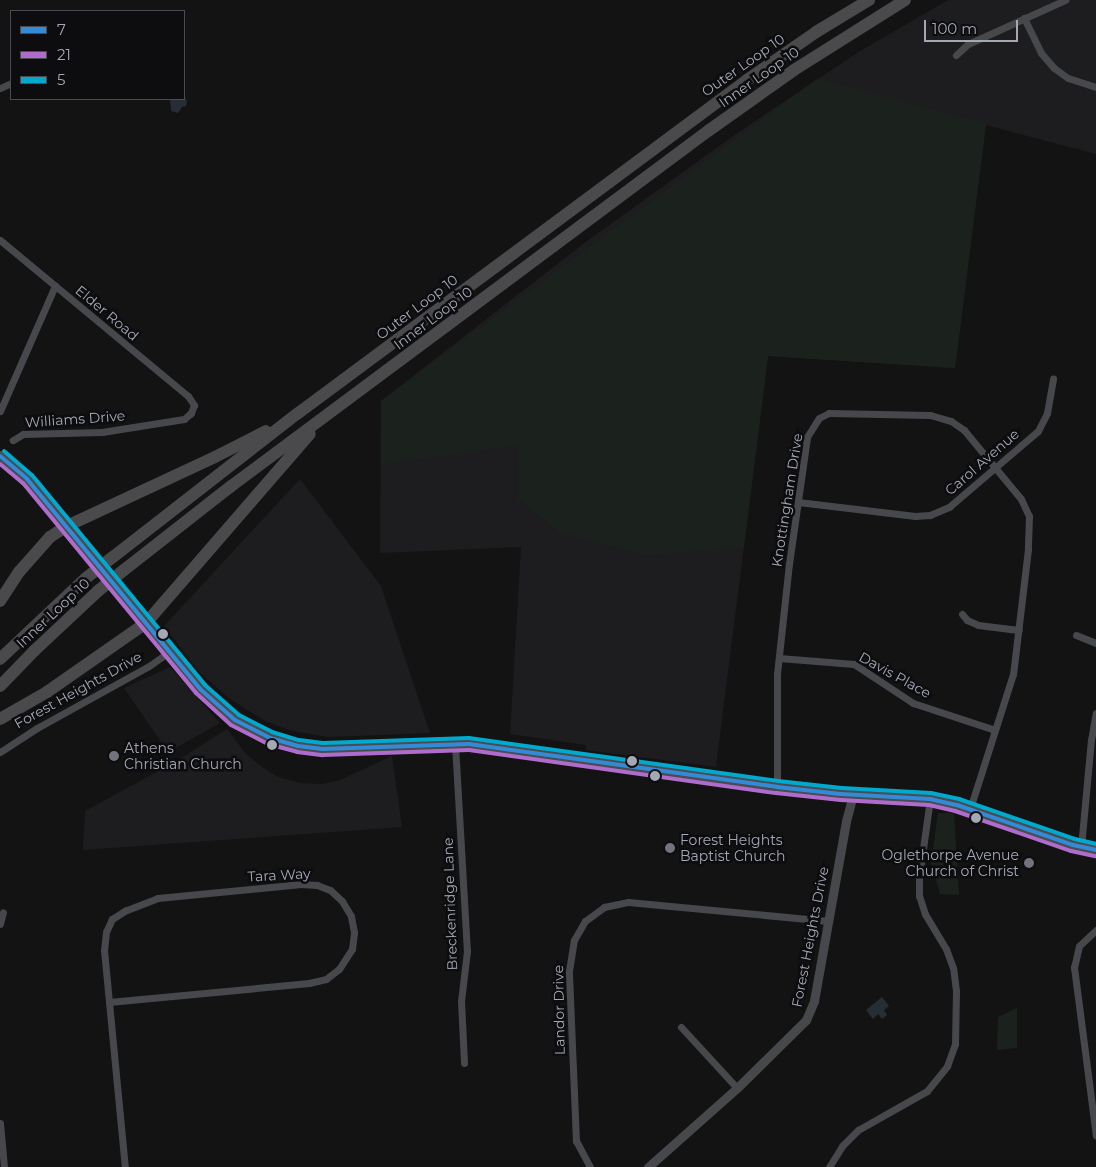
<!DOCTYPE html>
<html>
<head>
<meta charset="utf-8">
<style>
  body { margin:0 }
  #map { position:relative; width:1096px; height:1167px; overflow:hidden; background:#131313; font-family:Montserrat,sans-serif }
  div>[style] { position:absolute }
  .built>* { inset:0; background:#1d1d1f }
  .green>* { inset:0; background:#1b221d }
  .water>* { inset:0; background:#262d34 }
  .minor>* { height:7px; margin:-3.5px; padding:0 3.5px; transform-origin:3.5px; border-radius:3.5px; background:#47484c }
  .tertiary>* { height:9px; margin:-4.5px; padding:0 4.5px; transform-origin:4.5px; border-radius:4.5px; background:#47484c }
  .secondary>* { height:10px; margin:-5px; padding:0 5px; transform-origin:5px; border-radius:5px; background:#4b4c50 }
  .motorway>* { height:12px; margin:-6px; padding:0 6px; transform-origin:6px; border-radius:6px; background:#4a4a4d }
  .motorway-bridge>* { height:12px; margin:-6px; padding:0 6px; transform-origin:6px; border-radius:6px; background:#4a4a4d }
  .bus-1>* { height:4px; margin:-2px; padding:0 2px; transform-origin:2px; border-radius:2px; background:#338bd7 }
  .bus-2>* { height:4px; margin:-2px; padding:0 2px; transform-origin:2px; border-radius:2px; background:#b06ccc }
  .bus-3>* { height:4px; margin:-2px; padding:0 2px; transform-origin:2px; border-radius:2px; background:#00a9ce }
  .dots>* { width:14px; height:14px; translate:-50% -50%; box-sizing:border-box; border:2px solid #0d0d0f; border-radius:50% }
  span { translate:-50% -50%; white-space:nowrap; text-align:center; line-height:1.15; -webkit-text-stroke:5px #0d0d0f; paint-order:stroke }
  .street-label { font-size:14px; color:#a3a8b4 }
  .poi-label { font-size:14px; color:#a3a8b4 }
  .left { translate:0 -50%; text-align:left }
  .right { translate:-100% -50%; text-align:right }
  .legend { position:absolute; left:10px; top:10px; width:175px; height:90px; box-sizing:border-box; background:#0d0d0f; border:1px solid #494b51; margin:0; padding:6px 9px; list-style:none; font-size:15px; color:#a3a8b4 }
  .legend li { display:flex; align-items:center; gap:10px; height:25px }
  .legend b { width:25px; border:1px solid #494b51 }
  .scale { position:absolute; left:924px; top:20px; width:94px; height:22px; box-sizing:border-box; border:2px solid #a3a8b4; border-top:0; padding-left:6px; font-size:15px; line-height:18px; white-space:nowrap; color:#a3a8b4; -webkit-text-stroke:4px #0d0d0f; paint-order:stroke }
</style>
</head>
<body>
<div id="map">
  <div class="built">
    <i style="clip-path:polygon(948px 0,1096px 0,1096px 154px,986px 125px,955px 368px,768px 356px,716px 767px,586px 750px,586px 745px,510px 734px,521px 547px,380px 553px,381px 401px,587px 241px,736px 134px,857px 53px)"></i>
    <i style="clip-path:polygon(300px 479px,381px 586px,430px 733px,328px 737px,292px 731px,265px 721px,230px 699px,200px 673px,164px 626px)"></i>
    <i style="clip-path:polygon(170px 667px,220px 723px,168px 752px,124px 688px)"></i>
    <i style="clip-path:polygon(227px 729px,246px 754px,262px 767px,278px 777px,301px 783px,322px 784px,340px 780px,392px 756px,402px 827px,83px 850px,85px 811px,175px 762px)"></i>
  </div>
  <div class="green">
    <i style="clip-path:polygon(817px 79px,986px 124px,955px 368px,768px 356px,744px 547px,646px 555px,560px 532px,518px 499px,519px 445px,381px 464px,381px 401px)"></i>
    <i style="clip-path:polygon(938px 813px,954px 813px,959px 895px,940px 894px,931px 863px)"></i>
    <i style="clip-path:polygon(1017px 1008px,1017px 1048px,997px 1050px,998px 1017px)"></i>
  </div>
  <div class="water">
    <i style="clip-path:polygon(184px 96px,187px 101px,186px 106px,182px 107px,178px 113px,171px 111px,170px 99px,184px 99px)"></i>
    <i style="clip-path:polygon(882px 997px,889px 1006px,884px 1010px,887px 1015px,882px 1019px,878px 1014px,873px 1019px,866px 1010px)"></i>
  </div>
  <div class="minor">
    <i style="left:1024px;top:18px;width:39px;rotate:64deg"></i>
    <i style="left:1041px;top:53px;width:20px;rotate:49deg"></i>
    <i style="left:1054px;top:68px;width:17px;rotate:36deg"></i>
    <i style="left:1068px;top:78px;width:29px;rotate:18deg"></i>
    <i style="left:956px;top:55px;width:16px;rotate:-43deg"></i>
    <i style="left:968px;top:44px;width:107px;rotate:-24.4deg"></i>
    <i style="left:0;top:88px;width:12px;rotate:-24deg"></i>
    <i style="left:0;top:240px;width:244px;rotate:39.7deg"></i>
    <i style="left:188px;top:396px;width:11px;rotate:56deg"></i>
    <i style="left:194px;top:405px;width:9px;rotate:111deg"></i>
    <i style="left:191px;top:413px;width:9px;rotate:139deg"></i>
    <i style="left:184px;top:419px;width:83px;rotate:171deg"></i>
    <i style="left:102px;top:432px;width:79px;rotate:178.5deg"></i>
    <i style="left:23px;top:434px;width:12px;rotate:149deg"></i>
    <i style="left:0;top:411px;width:137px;rotate:-66.3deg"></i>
    <i style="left:798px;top:502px;width:118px;rotate:6.8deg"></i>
    <i style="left:915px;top:516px;width:15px;rotate:-4deg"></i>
    <i style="left:930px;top:515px;width:21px;rotate:-23deg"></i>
    <i style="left:949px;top:507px;width:117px;rotate:-40.5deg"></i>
    <i style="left:1038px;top:431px;width:20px;rotate:-63deg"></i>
    <i style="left:1047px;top:413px;width:35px;rotate:-80deg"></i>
    <i style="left:962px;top:614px;width:8px;rotate:50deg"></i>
    <i style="left:967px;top:620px;width:12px;rotate:24deg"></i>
    <i style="left:978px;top:625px;width:41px;rotate:7deg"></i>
    <i style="left:1076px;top:635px;width:22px;rotate:22deg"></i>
    <i style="left:779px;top:658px;width:75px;rotate:4.6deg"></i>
    <i style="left:854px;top:664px;width:71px;rotate:33.5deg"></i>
    <i style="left:913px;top:703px;width:86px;rotate:18.2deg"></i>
    <i style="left:455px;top:744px;width:207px;rotate:86.7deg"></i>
    <i style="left:467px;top:951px;width:50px;rotate:96.8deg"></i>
    <i style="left:461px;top:1001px;width:62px;rotate:87.2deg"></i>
    <i style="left:0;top:752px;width:44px;rotate:-33deg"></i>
    <i style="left:37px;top:728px;width:128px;rotate:-29deg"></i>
    <i style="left:149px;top:666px;width:24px;rotate:-35deg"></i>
    <i style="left:777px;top:787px;width:113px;rotate:-90deg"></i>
    <i style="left:777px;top:674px;width:111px;rotate:-83.8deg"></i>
    <i style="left:789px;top:564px;width:128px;rotate:-81.9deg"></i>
    <i style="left:807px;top:437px;width:22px;rotate:-58deg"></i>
    <i style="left:819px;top:418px;width:11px;rotate:-27deg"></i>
    <i style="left:829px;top:413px;width:101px;rotate:1.1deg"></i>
    <i style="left:930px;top:415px;width:22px;rotate:16deg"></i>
    <i style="left:951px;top:421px;width:16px;rotate:35deg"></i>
    <i style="left:964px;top:430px;width:89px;rotate:50.4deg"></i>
    <i style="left:1021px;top:499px;width:19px;rotate:65deg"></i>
    <i style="left:1029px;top:516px;width:33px;rotate:92deg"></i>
    <i style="left:1028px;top:549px;width:126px;rotate:96.8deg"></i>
    <i style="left:1013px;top:674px;width:142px;rotate:107.7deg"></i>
    <i style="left:1081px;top:847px;width:107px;rotate:-84.7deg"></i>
    <i style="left:1091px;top:740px;width:27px;rotate:-80deg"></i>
    <i style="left:0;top:924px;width:12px;rotate:-76deg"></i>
    <i style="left:1096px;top:930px;width:23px;rotate:137deg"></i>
    <i style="left:1079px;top:946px;width:22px;rotate:103deg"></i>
    <i style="left:1074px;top:967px;width:170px;rotate:82.6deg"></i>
    <i style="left:109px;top:1002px;width:201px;rotate:-5.4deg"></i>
    <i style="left:309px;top:983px;width:17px;rotate:-13deg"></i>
    <i style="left:326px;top:979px;width:16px;rotate:-38deg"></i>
    <i style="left:339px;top:969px;width:24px;rotate:-57deg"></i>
    <i style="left:352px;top:949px;width:17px;rotate:-83deg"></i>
    <i style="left:354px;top:932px;width:16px;rotate:-101deg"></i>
    <i style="left:351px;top:916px;width:17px;rotate:-121deg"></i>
    <i style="left:342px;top:901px;width:16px;rotate:-137deg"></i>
    <i style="left:330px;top:890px;width:14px;rotate:-159deg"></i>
    <i style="left:317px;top:885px;width:16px;rotate:-176deg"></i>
    <i style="left:301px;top:884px;width:144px;rotate:174.4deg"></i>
    <i style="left:158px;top:898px;width:34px;rotate:159deg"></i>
    <i style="left:126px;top:910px;width:17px;rotate:147deg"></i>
    <i style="left:112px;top:919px;width:14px;rotate:115deg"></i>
    <i style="left:106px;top:932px;width:18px;rotate:96deg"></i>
    <i style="left:104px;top:950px;width:52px;rotate:84.5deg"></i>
    <i style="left:109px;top:1002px;width:166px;rotate:84.5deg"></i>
    <i style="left:681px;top:1027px;width:83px;rotate:47.4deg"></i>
    <i style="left:0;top:1123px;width:44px;rotate:84.8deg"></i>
    <i style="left:590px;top:1167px;width:30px;rotate:-118deg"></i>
    <i style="left:576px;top:1141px;width:170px;rotate:-92.4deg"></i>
    <i style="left:569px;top:971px;width:31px;rotate:-81deg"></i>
    <i style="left:574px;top:940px;width:22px;rotate:-60deg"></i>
    <i style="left:585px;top:921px;width:24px;rotate:-36deg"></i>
    <i style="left:604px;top:907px;width:25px;rotate:-12deg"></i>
    <i style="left:628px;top:902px;width:201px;rotate:5.4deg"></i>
    <i style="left:829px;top:1167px;width:25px;rotate:-58deg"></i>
    <i style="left:842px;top:1146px;width:23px;rotate:-45deg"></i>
    <i style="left:858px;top:1130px;width:79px;rotate:-29.5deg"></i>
    <i style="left:927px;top:1091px;width:32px;rotate:-51deg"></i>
    <i style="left:947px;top:1066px;width:23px;rotate:-70deg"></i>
    <i style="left:955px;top:1044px;width:53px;rotate:-88.9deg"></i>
    <i style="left:956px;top:991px;width:23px;rotate:-97deg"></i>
    <i style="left:953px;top:968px;width:20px;rotate:-110deg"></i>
    <i style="left:946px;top:949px;width:41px;rotate:-121deg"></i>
    <i style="left:925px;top:914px;width:19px;rotate:-108deg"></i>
    <i style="left:919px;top:896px;width:19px;rotate:-90deg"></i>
    <i style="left:919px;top:877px;width:79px;rotate:-82deg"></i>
  </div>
  <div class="tertiary">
    <i style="left:648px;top:1167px;width:119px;rotate:-41.6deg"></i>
    <i style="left:737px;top:1088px;width:97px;rotate:-44.6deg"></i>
    <i style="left:806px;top:1020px;width:21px;rotate:-67deg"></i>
    <i style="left:814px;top:1001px;width:183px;rotate:-79.9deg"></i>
    <i style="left:846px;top:821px;width:27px;rotate:-75deg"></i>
  </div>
  <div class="secondary">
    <i style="left:0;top:456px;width:35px;rotate:40deg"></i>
    <i style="left:27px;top:479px;width:272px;rotate:50.5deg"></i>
    <i style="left:200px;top:689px;width:47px;rotate:41.5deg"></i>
    <i style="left:235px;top:720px;width:39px;rotate:27deg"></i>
    <i style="left:270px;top:738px;width:29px;rotate:16deg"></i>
    <i style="left:298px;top:746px;width:25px;rotate:7deg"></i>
    <i style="left:323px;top:749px;width:146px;rotate:-2deg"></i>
    <i style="left:469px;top:744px;width:311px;rotate:7.9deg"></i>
    <i style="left:777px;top:787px;width:64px;rotate:6.2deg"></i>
    <i style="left:841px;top:794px;width:89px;rotate:3.2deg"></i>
    <i style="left:930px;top:799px;width:28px;rotate:13deg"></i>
    <i style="left:957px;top:805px;width:123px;rotate:19deg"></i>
    <i style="left:1073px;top:845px;width:24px;rotate:12deg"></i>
  </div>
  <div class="motorway">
    <i style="left:113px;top:557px;width:233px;rotate:-37.9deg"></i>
    <i style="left:297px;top:414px;width:560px;rotate:-36.58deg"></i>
    <i style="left:747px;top:80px;width:84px;rotate:-34.8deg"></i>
    <i style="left:816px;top:32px;width:62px;rotate:-31.1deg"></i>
    <i style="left:124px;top:570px;width:135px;rotate:-38.1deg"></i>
    <i style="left:230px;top:487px;width:596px;rotate:-36.68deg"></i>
    <i style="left:708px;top:131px;width:105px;rotate:-35.3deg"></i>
    <i style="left:794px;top:70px;width:131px;rotate:-32.2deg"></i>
    <i style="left:0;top:601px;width:35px;rotate:-57deg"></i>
    <i style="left:19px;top:572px;width:47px;rotate:-48.5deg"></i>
    <i style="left:50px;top:537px;width:20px;rotate:-33deg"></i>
    <i style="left:67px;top:526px;width:163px;rotate:-25deg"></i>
    <i style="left:215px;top:457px;width:57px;rotate:-27deg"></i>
    <i style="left:0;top:659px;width:118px;rotate:-43.3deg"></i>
    <i style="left:0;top:686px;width:49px;rotate:-45.8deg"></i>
    <i style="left:34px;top:651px;width:88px;rotate:-43.2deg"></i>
    <i style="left:0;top:719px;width:54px;rotate:-29.9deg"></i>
    <i style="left:47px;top:692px;width:121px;rotate:-34.9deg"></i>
    <i style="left:146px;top:623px;width:250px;rotate:-49.1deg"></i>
  </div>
  <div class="motorway-bridge">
    <i style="left:86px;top:578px;width:34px;rotate:-38deg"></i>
    <i style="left:98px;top:591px;width:33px;rotate:-39deg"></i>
  </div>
  <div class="bus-1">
    <i style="left:0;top:456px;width:35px;rotate:40deg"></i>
    <i style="left:27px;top:479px;width:272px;rotate:50.5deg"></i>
    <i style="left:200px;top:689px;width:47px;rotate:41.5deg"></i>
    <i style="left:235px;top:720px;width:39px;rotate:27deg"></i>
    <i style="left:270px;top:738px;width:29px;rotate:16deg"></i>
    <i style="left:298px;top:746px;width:25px;rotate:7deg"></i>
    <i style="left:323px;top:749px;width:146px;rotate:-2deg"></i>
    <i style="left:469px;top:744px;width:311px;rotate:7.9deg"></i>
    <i style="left:777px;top:787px;width:64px;rotate:6.2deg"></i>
    <i style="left:841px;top:794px;width:89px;rotate:3.2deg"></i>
    <i style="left:930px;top:799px;width:28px;rotate:13deg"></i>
    <i style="left:957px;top:805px;width:123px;rotate:19deg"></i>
    <i style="left:1073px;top:845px;width:24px;rotate:12deg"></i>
  </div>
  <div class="bus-2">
    <i style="left:0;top:464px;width:30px;rotate:40deg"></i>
    <i style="left:23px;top:483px;width:272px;rotate:50.5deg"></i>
    <i style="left:196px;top:693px;width:47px;rotate:42.4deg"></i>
    <i style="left:231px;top:725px;width:42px;rotate:27.2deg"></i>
    <i style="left:268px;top:744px;width:30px;rotate:15deg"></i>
    <i style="left:297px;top:752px;width:26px;rotate:7deg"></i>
    <i style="left:323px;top:755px;width:146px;rotate:-2deg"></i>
    <i style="left:469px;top:750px;width:310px;rotate:8deg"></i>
    <i style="left:776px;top:793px;width:65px;rotate:6.1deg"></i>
    <i style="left:841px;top:800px;width:88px;rotate:3.3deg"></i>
    <i style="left:929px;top:805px;width:27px;rotate:13deg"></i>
    <i style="left:955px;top:811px;width:123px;rotate:19deg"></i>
    <i style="left:1071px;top:851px;width:25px;rotate:12deg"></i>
  </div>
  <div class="bus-3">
    <i style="left:4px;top:451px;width:37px;rotate:41deg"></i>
    <i style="left:32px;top:475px;width:272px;rotate:50.5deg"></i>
    <i style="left:205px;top:685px;width:45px;rotate:41.4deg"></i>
    <i style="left:239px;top:715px;width:37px;rotate:27deg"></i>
    <i style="left:272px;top:732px;width:28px;rotate:17deg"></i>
    <i style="left:299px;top:740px;width:24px;rotate:7deg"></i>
    <i style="left:323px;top:743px;width:146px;rotate:-2deg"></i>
    <i style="left:469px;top:738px;width:312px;rotate:7.9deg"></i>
    <i style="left:778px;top:781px;width:64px;rotate:6.2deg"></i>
    <i style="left:842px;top:788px;width:89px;rotate:3.2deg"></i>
    <i style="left:931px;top:793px;width:29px;rotate:12deg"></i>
    <i style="left:959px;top:799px;width:123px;rotate:19deg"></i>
    <i style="left:1075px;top:839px;width:22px;rotate:13deg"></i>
  </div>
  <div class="dots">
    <i style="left:163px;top:634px;background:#a3a8b4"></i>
    <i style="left:272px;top:745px;background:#a3a8b4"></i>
    <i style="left:114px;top:756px;background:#71747c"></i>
    <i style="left:632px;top:761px;background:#a3a8b4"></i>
    <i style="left:655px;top:776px;background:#a3a8b4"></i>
    <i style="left:976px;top:818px;background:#a3a8b4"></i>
    <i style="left:670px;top:848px;background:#71747c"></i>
    <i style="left:1029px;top:863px;background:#71747c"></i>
  </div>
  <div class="street-label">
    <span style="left:743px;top:65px;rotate:-35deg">Outer Loop 10</span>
    <span style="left:759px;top:77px;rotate:-35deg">Inner Loop 10</span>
    <span style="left:417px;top:307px;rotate:-37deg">Outer Loop 10</span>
    <span style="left:107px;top:313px;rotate:40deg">Elder Road</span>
    <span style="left:433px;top:318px;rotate:-37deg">Inner Loop 10</span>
    <span style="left:75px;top:419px;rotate:-4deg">Williams Drive</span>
    <span style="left:982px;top:462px;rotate:-41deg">Carol Avenue</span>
    <span style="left:787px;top:500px;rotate:-81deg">Knottingham Drive</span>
    <span style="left:53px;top:613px;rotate:-43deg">Inner Loop 10</span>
    <span style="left:895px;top:675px;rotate:29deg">Davis Place</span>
    <span style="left:78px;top:690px;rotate:-29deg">Forest Heights Drive</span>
    <span style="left:279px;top:875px;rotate:-3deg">Tara Way</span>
    <span style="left:450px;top:904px;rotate:-92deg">Breckenridge Lane</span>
    <span style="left:810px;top:937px;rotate:-79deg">Forest Heights Drive</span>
    <span style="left:559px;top:1010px;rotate:-91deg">Landor Drive</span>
  </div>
  <div class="poi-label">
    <span class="left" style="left:124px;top:756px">Athens<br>Christian Church</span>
    <span class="left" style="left:680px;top:848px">Forest Heights<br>Baptist Church</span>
    <span class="right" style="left:1019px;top:863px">Oglethorpe Avenue<br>Church of Christ</span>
  </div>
  <ul class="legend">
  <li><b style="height:6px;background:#338bd7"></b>7</li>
  <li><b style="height:6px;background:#b06ccc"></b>21</li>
  <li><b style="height:6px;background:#00a9ce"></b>5</li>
  </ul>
  <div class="scale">100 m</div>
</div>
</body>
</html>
